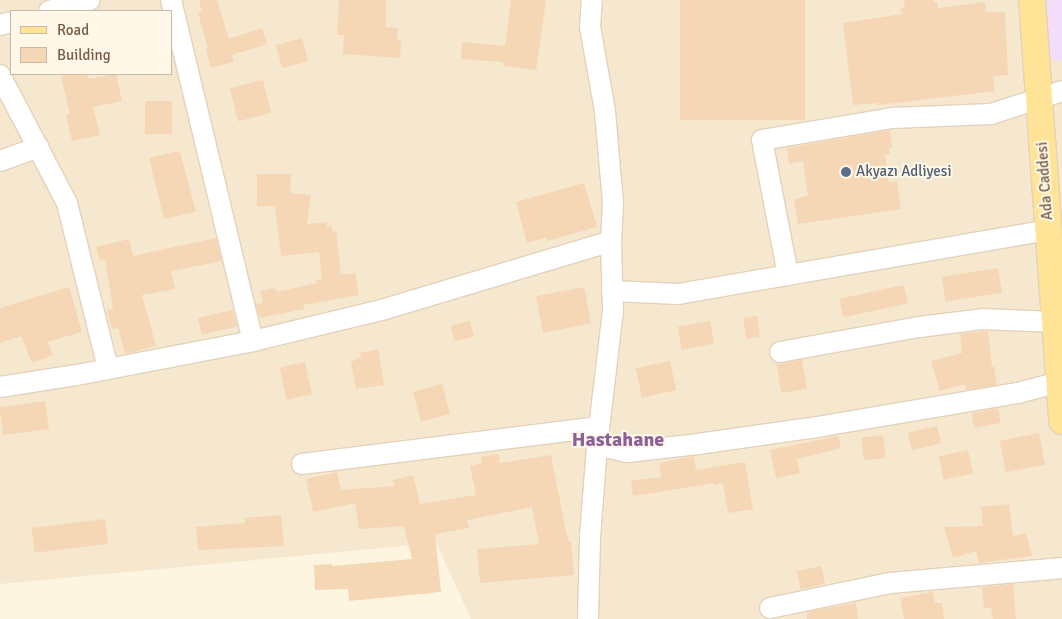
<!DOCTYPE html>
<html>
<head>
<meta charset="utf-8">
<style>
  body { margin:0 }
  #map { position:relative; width:1062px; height:619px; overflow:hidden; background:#fef5e0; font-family:Signika,sans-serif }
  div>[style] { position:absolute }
  .residential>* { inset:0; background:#f6e8ce }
  .education>* { inset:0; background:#f2ddfa }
  .building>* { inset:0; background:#f5d6b5; transform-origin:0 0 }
  .roads { filter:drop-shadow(1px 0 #e3d2bb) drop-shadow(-1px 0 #e3d2bb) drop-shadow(0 1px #e3d2bb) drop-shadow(0 -1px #e3d2bb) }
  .minor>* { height:20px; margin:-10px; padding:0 10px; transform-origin:10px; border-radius:10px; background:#fff }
  .major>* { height:26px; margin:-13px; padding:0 13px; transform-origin:13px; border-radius:13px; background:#ffe396 }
  .dots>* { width:14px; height:14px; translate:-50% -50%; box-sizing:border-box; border:2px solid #fff8e8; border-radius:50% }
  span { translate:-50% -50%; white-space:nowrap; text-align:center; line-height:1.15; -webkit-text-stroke:4px #fff8e8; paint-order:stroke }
  .service-label { font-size:15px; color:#4e5e75 }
  .left { translate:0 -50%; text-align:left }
  .street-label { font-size:15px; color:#765c45 }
  .district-label { font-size:20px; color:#8d609a; font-weight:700 }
  .legend { position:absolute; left:10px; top:10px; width:162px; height:65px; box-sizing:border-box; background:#fff8e8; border:1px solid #c8baa7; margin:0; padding:6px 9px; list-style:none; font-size:15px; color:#765c45 }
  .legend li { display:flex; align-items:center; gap:10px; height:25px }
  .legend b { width:25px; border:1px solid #c8baa7 }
</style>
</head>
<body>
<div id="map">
  <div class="residential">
    <i style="clip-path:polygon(evenodd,0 0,1062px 0,1062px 619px,471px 619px,436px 543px,0 584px,0 0,11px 11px,171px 11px,171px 74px,11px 74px,11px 11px)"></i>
  </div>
  <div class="education">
    <i style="clip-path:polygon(1043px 0,1062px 0,1062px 61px,1052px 59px,1044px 44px)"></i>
  </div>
  <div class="building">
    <i style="clip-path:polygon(199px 0,217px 0,229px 39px,262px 28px,267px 44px,232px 55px,234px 62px,211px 68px,206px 49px,208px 48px,198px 13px,202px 12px)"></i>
    <i style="clip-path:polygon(339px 0,386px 0,386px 27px,398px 28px,397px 40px,401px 41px,400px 58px,343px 54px,344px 35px,337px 35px)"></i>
    <i style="clip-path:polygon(511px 0,546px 0,536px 70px,503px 66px,503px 62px,461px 59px,462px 42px,505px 46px)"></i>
    <i style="left:680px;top:0;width:125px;height:120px"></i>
    <i style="clip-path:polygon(904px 0,933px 0,934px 2px,937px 2px,938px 8px,985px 2px,986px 12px,1005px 12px,1008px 75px,993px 76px,995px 91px,878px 105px,877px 103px,853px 105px,843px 23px,902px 14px,901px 8px,905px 7px)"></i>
    <i style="left:302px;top:38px;width:24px;height:27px;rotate:75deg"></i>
    <i style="clip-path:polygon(69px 74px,87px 74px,88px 79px,116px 74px,122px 101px,93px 107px,100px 135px,72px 141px,66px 115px,70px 114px,61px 76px)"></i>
    <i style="left:263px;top:80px;width:34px;height:34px;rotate:76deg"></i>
    <i style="left:145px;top:101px;width:27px;height:33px"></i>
    <i style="clip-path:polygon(890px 130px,892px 148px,889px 148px,890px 154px,885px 155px,889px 182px,897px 181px,901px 209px,798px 224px,794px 200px,808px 195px,803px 161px,789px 164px,787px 148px)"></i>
    <i style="clip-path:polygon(174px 152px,180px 152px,196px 212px,164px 219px,149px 158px)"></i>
    <i style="clip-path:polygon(257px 174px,291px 174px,290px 193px,311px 195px,307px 224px,327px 222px,327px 227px,332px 226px,332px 232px,336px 231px,341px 275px,355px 273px,359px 295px,303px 305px,304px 309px,260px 318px,256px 304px,263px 303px,260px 291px,275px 288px,276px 292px,317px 283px,316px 280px,322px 279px,319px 252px,281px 256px,275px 206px,257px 206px)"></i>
    <i style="clip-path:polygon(584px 183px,597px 227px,547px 241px,546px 238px,527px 243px,516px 202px)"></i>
    <i style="clip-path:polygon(216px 238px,222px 261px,171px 271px,175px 289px,142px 295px,156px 346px,125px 354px,118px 328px,112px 329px,107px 310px,113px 308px,105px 260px,100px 261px,96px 247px,129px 239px,133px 256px)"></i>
    <i style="left:998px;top:268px;width:25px;height:57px;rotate:81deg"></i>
    <i style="left:904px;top:285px;width:19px;height:66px;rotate:78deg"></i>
    <i style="clip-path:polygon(69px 287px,82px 332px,47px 342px,53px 355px,32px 363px,21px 336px,0 343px,0 308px)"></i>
    <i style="left:584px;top:287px;width:37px;height:49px;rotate:79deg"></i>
    <i style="left:233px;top:310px;width:17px;height:36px;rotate:77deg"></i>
    <i style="left:757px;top:316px;width:21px;height:14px;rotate:82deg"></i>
    <i style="left:470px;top:321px;width:16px;height:20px;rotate:76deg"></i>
    <i style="left:710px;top:321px;width:23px;height:33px;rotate:80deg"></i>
    <i style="clip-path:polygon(988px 331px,992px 367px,994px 366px,997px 385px,966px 390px,965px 384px,940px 391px,931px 361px,962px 353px,960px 334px)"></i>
    <i style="clip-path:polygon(378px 349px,384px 385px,356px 389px,351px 362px,361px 357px,360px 353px)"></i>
    <i style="left:802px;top:360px;width:29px;height:26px;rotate:80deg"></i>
    <i style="left:670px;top:361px;width:30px;height:35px;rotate:78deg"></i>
    <i style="left:305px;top:362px;width:33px;height:26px;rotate:78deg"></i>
    <i style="left:442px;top:384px;width:31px;height:30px;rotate:75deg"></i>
    <i style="left:45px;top:401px;width:28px;height:46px;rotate:82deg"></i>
    <i style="left:998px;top:408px;width:15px;height:27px;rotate:79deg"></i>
    <i style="left:937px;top:426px;width:18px;height:30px;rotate:77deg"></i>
    <i style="left:1039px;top:433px;width:32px;height:40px;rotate:79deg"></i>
    <i style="left:883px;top:435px;width:23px;height:22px;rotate:83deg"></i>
    <i style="clip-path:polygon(838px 436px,841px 448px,797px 459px,800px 473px,776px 478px,770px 450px)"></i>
    <i style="left:968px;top:450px;width:24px;height:30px;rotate:78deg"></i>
    <i style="clip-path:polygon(498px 454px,500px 463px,551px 455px,568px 541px,571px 541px,574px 575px,480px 583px,477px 549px,539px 544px,532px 507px,467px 520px,469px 528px,435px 534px,441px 592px,349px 601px,348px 589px,315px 590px,314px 565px,332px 564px,332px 566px,412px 559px,404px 526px,359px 529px,355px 503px,313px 512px,306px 479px,337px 472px,341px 490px,395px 486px,393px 480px,413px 475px,420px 504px,476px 495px,470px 466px,482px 463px,481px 457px)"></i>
    <i style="clip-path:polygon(694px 456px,696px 470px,745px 462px,753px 509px,728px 513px,723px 483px,714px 485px,714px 483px,633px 496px,631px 481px,661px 477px,659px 463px)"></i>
    <i style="clip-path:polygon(1009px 504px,1013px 536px,1026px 533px,1032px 556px,979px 563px,976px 551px,953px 558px,944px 527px,983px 526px,981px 507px)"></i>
    <i style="clip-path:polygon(281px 515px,284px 546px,198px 550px,196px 527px,245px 523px,245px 518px)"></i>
    <i style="left:105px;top:519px;width:25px;height:74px;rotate:83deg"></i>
    <i style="left:821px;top:566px;width:18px;height:25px;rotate:77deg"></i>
    <i style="clip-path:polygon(1013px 584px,1016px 619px,993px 619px,991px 608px,984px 608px,982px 587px)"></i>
    <i style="clip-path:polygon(933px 592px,935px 603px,942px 603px,944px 619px,904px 619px,900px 598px)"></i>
    <i style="clip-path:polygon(856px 603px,858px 619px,807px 619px,807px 612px)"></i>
  </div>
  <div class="roads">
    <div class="minor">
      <i style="left:171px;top:0;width:351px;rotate:76.5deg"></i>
      <i style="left:49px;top:11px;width:42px;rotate:-15deg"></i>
      <i style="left:0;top:25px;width:11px;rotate:-15deg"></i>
      <i style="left:0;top:75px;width:144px;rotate:62.4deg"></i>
      <i style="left:67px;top:203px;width:171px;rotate:76.1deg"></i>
      <i style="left:0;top:161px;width:41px;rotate:-19.7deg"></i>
      <i style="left:788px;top:275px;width:137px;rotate:-100.9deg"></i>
      <i style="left:762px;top:140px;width:132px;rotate:-9.6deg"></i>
      <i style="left:892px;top:118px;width:99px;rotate:-2.3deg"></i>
      <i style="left:991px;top:114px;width:75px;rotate:-17.9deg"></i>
      <i style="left:612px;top:291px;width:66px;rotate:2.6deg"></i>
      <i style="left:678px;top:294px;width:376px;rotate:-9.8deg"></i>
      <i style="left:780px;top:352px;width:141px;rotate:-10.2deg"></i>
      <i style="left:919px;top:327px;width:64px;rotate:-7.1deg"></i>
      <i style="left:983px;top:319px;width:72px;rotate:2.4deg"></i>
      <i style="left:0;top:387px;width:78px;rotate:-8.9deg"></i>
      <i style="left:77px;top:375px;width:179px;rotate:-10.9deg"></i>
      <i style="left:253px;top:341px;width:136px;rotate:-13.6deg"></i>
      <i style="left:385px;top:309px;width:236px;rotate:-16.7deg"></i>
      <i style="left:597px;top:445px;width:31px;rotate:13deg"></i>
      <i style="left:627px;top:452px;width:71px;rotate:-6.4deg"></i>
      <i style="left:698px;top:444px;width:120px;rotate:-8.1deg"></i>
      <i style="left:817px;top:427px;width:204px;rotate:-9.6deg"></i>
      <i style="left:1018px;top:393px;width:42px;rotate:-15deg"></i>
      <i style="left:302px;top:464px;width:299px;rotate:-7.1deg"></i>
      <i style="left:770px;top:608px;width:123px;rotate:-11.8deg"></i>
      <i style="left:890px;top:583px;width:173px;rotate:-5deg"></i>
      <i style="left:588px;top:619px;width:82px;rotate:-88.6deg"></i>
      <i style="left:590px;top:537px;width:92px;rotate:-85.6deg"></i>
      <i style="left:597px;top:445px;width:136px;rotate:-83.2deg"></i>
      <i style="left:613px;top:310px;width:69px;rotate:-91.7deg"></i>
      <i style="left:611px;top:241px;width:38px;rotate:-87deg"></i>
      <i style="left:613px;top:203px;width:92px;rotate:-95deg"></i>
      <i style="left:605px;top:111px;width:85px;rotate:-100.1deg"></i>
      <i style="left:590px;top:27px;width:27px;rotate:-86deg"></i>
    </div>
    <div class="major">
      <i style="left:1032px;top:0;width:422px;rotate:85.9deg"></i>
    </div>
  </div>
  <div class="dots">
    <i style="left:846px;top:172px;background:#5c6f8a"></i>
  </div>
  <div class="service-label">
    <span class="left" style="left:856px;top:172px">Akyazı Adliyesi</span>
  </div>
  <div class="street-label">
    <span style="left:1045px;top:181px;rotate:-94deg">Ada Caddesi</span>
  </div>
  <div class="district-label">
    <span style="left:618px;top:439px">Hastahane</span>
  </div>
  <ul class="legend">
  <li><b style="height:6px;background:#ffe396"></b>Road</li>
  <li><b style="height:14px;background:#f5d6b5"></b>Building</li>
  </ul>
</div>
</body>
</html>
